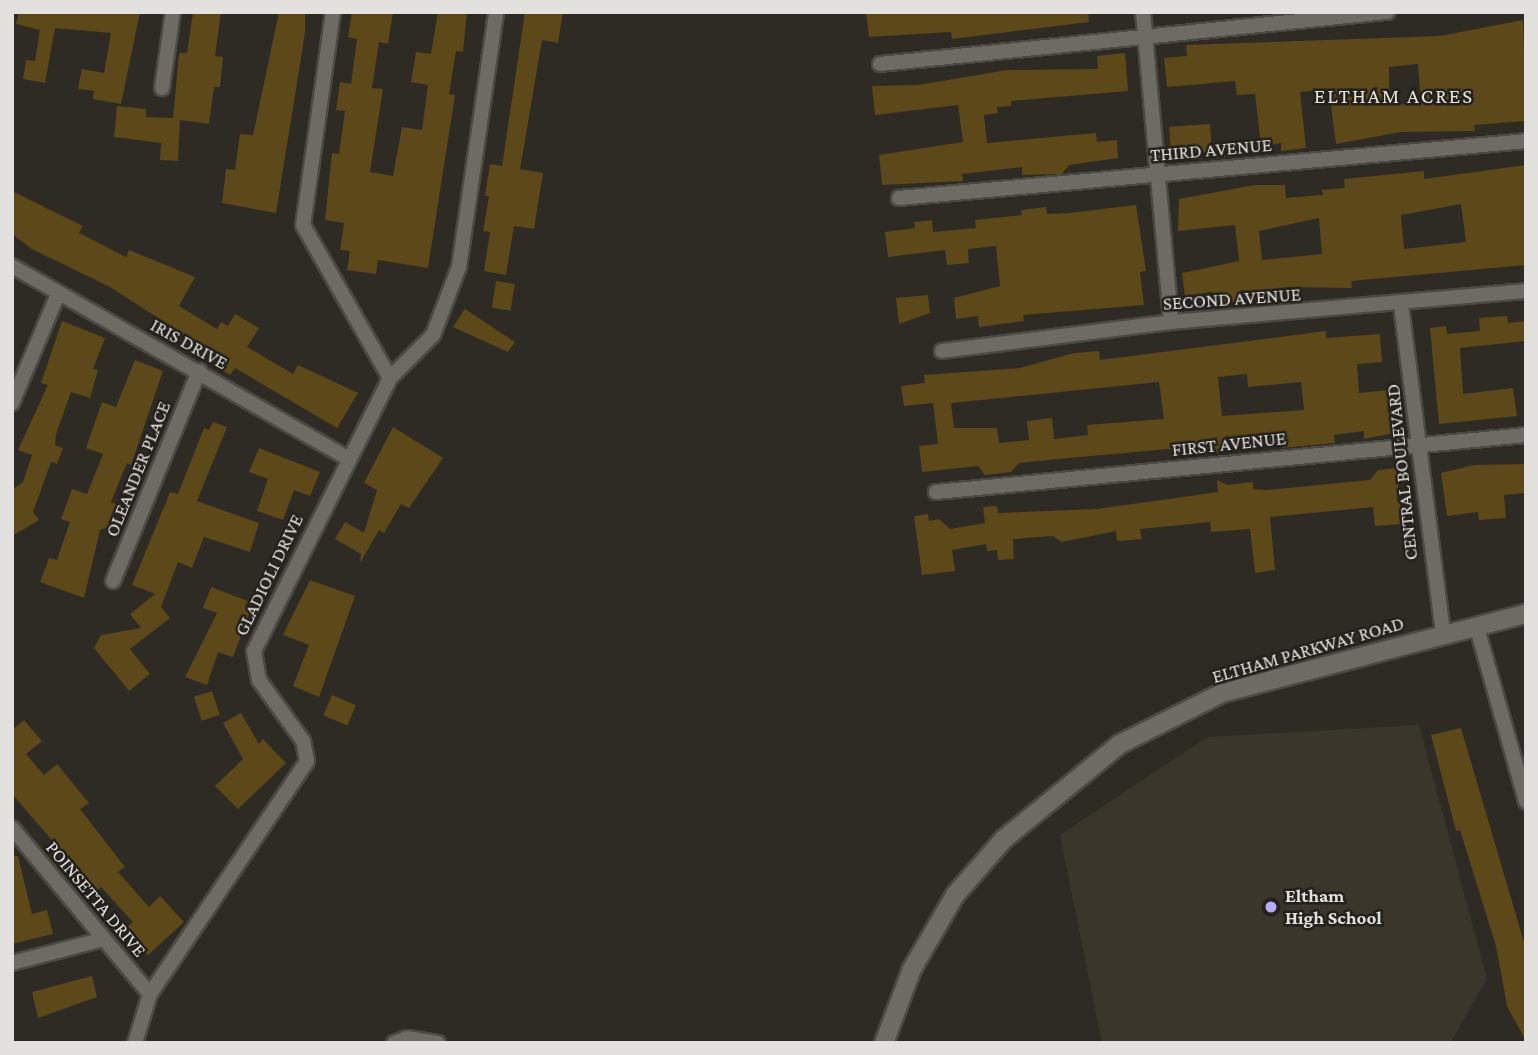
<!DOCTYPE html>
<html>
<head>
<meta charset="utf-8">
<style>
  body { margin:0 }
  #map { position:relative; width:1538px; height:1055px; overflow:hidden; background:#2e2b25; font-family:"Crimson Pro",serif }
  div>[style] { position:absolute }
  .built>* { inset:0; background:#3a362b }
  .building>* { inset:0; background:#5c4818; transform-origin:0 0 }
  .roads { filter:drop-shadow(2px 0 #4b4944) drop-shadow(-2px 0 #4b4944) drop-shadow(0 2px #4b4944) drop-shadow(0 -2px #4b4944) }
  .minor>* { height:14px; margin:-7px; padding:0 7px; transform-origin:7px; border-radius:7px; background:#6e6b64 }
  .tertiary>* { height:18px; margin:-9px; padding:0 9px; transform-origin:9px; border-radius:9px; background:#6e6b64 }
  .dots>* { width:19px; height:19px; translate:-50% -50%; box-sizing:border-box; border:4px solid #24211c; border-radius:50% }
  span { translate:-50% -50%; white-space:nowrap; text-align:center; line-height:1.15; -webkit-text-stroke:5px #24211c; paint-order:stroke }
  .street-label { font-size:19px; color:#e3e1de }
  .poi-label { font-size:19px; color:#e3e1de; font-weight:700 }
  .left { translate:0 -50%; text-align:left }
  .neighbourhood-label { font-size:21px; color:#e7e4dd; letter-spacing:2px }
  .frame { position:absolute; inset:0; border:14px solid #e3e1de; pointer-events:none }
</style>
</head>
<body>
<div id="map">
  <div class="built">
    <i style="clip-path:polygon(1419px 725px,1487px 979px,1450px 1043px,1102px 1043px,1060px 835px,1208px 737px)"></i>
  </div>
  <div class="building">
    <i style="clip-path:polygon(19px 12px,140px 12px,121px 104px,93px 99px,94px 91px,78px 89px,82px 69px,104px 73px,111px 33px,55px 28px,45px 83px,23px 79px,26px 60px,35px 61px,40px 30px,16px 24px)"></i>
    <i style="clip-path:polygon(193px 12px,221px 12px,215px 56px,223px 57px,220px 87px,214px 87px,209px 124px,180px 120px,178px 161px,160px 160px,161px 143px,114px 137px,117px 106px,146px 109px,146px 117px,173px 118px,179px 53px,187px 53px)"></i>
    <i style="clip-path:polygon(279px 12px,305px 12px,305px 33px,276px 213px,222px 203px,226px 169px,235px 170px,240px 134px,253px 135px)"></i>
    <i style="clip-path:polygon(352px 12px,393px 12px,388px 44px,379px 42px,372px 88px,383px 89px,370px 172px,393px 176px,402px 127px,422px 130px,428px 85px,411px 82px,416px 52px,431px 54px,438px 12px,467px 12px,463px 52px,456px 51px,449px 94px,455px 95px,428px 268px,378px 260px,376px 274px,347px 270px,350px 251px,340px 250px,344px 223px,325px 220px,332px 153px,339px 154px,345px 111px,336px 110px,340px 82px,351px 84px,357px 39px,348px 37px)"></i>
    <i style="clip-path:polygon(525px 12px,563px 12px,558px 43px,542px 40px,520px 169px,543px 173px,534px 229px,514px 226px,506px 275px,484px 271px,490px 232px,483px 231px,489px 196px,485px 196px,490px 164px,502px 166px)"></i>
    <i style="clip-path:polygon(866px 12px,1088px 12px,1089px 22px,952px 39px,951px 32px,869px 37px)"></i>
    <i style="clip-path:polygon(evenodd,1523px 20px,1526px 121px,1474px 125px,1475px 131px,1401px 132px,1336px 144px,1329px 89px,1300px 92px,1306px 148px,1281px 151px,1281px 143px,1261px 146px,1255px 94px,1237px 95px,1235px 81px,1167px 87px,1164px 58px,1187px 56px,1186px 45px,1440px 36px,1523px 20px,1418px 64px,1421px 103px,1389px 105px,1389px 67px,1418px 64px)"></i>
    <i style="clip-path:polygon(1125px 53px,1128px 91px,1011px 101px,1011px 106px,997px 107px,998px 113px,984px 115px,987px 143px,1096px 133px,1097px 142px,1117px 140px,1118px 158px,1069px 165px,1062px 174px,1022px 175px,1022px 167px,962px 174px,963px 181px,882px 185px,879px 155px,963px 142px,958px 105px,875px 115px,872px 86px,918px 85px,1007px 70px,1098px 69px,1097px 56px)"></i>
    <i style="left:1210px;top:124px;width:27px;height:41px;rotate:86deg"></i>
    <i style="left:1229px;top:142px;width:15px;height:17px;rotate:86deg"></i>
    <i style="clip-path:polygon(evenodd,1526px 165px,1526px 265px,1351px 281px,1352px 288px,1288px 287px,1263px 291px,1264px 299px,1213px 304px,1212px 292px,1185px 296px,1182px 273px,1239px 261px,1235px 225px,1178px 231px,1179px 199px,1255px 185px,1285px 185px,1286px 198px,1323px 195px,1322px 190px,1345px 188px,1344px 179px,1424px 171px,1424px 179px,1526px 165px,1461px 204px,1466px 242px,1404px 249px,1401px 215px,1461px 204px,1526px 165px,1319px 218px,1322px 254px,1262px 260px,1259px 231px,1319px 218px)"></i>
    <i style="clip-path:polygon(12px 191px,83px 226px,79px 233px,126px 257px,129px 250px,195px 277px,179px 306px,217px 329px,221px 322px,228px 326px,235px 314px,259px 328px,247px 347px,293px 374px,298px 365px,358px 393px,337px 428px,235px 368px,230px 375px,200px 356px,205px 348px,110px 287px,32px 249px,12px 234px)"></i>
    <i style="clip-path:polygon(1136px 205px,1146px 271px,1140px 272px,1144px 305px,1023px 315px,1024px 321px,979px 327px,978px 316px,956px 319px,954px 298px,1000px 286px,996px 246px,968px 249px,969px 263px,947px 265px,945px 250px,888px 257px,885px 232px,915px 228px,914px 222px,932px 220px,933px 232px,976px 228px,975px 220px,1022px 215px,1021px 210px,1046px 207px,1047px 214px,1069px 213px)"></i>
    <i style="left:496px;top:281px;width:19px;height:27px;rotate:9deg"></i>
    <i style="clip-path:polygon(928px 295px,930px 313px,899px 324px,896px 298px)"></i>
    <i style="clip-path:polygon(465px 309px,515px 342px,508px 352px,453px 327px)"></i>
    <i style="clip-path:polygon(1507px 316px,1508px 323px,1526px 321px,1526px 341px,1460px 348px,1463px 394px,1513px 388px,1517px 416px,1439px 424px,1430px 328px,1446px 326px,1447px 334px,1480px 331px,1479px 318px)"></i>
    <i style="clip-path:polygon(62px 321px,105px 338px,93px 369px,98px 370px,90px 398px,71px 392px,56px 434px,55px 445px,63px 448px,57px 464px,51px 462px,33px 512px,39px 520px,12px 536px,12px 490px,23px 482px,32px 455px,18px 450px,48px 385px,41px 383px)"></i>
    <i style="clip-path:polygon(evenodd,1326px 331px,1326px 338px,1380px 334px,1382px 362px,1357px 364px,1359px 393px,1390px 390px,1394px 433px,1364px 439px,1364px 431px,1334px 435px,1335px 443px,1282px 448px,1281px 440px,1258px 440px,1225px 443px,1226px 452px,1175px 456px,1175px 450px,1168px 449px,1058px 459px,1019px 463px,1011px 472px,985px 475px,978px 466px,922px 472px,919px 446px,938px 444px,933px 403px,904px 406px,901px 386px,925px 383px,924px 375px,1020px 368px,1074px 353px,1099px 351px,1100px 360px,1326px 331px,1247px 374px,1248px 387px,1301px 382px,1304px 410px,1222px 416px,1218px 377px,1247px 374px,1326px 331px,1159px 382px,1164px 419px,1087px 425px,1088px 435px,1054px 439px,1052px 418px,1027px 421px,1029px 440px,999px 443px,997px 428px,954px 428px,951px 403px,1159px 382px)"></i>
    <i style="clip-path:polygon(135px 360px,163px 371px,131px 465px,127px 463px,111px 502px,118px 505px,111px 526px,100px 530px,84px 598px,40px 582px,49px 558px,57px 560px,70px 522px,61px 519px,72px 489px,87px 494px,103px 454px,86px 448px,102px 402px,116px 407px)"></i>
    <i style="clip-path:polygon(213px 422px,227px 427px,197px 501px,259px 523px,250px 552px,204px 537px,192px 568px,178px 562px,161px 607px,170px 618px,130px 649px,150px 674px,129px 691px,94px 648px,101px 635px,141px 628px,130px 614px,155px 594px,132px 585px,170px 492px,178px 494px,204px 428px,209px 430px)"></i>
    <i style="clip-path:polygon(393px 427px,443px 458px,409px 508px,401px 504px,384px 533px,379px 530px,360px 563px,361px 554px,335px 539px,345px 522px,364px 533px,377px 490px,364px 483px)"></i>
    <i style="clip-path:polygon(259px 448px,320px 472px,310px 496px,294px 490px,283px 520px,257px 511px,268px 479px,249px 472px)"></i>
    <i style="clip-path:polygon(1526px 464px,1526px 493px,1504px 495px,1506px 518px,1479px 520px,1478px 512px,1447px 516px,1441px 473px,1474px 465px)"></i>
    <i style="clip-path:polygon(1396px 468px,1402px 524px,1375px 526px,1373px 507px,1270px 517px,1275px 570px,1255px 573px,1250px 529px,1211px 532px,1210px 522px,1140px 529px,1142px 539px,1117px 541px,1116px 531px,1062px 542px,1053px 536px,1013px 539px,1014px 559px,998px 560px,997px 550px,987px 551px,986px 544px,952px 550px,955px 571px,922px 575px,914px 516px,928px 514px,929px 521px,939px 519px,950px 529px,985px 523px,983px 507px,997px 506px,998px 513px,1097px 509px,1218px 492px,1217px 480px,1227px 485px,1253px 482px,1253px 489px,1267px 490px,1370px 480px,1378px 470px)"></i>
    <i style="clip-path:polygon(310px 580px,355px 596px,319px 697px,293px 686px,309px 645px,283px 635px)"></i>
    <i style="clip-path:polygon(211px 587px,253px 603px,233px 657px,218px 652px,207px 685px,185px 677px,217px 613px,203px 608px)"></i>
    <i style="left:212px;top:691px;width:25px;height:19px;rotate:72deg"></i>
    <i style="left:332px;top:695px;width:26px;height:22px;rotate:23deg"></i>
    <i style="clip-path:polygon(241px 713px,259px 744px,263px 739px,286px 763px,238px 809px,215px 786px,243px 759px,223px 723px)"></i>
    <i style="clip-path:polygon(24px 720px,42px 741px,26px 754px,44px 775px,57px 764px,89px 803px,80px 809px,125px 867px,118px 872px,149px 907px,160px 896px,184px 922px,148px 955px,124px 930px,133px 922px,101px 887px,96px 891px,12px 794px,12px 730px)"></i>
    <i style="clip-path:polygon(1461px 728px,1526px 949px,1526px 1041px,1507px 1006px,1496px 946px,1460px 830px,1456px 831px,1431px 735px)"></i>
    <i style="clip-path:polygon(12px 856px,18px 856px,32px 914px,47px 910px,53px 934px,12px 944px)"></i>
    <i style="clip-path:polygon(92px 976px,97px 997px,38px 1018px,32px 992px)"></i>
  </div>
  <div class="roads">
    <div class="minor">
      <i style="left:333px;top:12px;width:215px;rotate:98deg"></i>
      <i style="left:303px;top:225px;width:176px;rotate:60.4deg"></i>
      <i style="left:1143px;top:12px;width:311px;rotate:84.8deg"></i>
      <i style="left:880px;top:64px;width:510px;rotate:-5.86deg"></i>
      <i style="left:162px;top:88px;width:77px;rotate:-81.8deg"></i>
      <i style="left:899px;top:198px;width:630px;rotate:-5.19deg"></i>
      <i style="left:12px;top:266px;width:386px;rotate:29.8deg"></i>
      <i style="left:1401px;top:305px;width:333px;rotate:82.7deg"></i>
      <i style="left:942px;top:351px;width:231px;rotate:-7.2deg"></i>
      <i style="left:1171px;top:322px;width:356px;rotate:-5deg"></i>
      <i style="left:12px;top:403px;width:118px;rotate:-67.1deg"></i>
      <i style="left:936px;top:492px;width:593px;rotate:-5.52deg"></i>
      <i style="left:113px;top:581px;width:227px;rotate:-67.7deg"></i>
      <i style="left:1477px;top:628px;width:180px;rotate:74.2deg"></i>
      <i style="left:12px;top:828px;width:216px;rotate:50.3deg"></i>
      <i style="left:12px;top:963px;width:95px;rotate:-14.6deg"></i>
      <i style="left:135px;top:1043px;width:51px;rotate:-73deg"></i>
      <i style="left:150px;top:994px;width:281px;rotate:-56deg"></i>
      <i style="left:307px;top:761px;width:20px;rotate:-101deg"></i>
      <i style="left:303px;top:741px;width:75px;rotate:-125.8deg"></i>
      <i style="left:259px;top:680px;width:29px;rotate:-100deg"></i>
      <i style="left:254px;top:651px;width:305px;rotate:-63.5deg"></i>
      <i style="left:390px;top:378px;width:61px;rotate:-45deg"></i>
      <i style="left:433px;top:335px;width:73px;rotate:-69.1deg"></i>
      <i style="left:459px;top:267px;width:258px;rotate:-81.7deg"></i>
      <i style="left:394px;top:1043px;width:14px;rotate:-21deg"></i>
      <i style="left:407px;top:1038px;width:31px;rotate:9deg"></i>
    </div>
    <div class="tertiary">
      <i style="left:884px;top:1043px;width:79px;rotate:-69.3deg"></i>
      <i style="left:912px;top:969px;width:86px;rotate:-59.8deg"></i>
      <i style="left:955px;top:895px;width:74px;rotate:-48.8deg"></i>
      <i style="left:1004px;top:839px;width:150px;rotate:-39.3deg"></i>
      <i style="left:1120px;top:744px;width:114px;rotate:-26.6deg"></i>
      <i style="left:1222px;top:693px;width:314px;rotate:-14.6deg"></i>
    </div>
  </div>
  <div class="dots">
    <i style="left:1271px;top:907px;background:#b4acf9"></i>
  </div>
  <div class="street-label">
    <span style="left:1211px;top:150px;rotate:-5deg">THIRD AVENUE</span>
    <span style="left:1232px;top:299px;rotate:-4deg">SECOND AVENUE</span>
    <span style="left:189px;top:344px;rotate:29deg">IRIS DRIVE</span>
    <span style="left:1229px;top:444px;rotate:-6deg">FIRST AVENUE</span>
    <span style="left:138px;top:469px;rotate:-68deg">OLEANDER PLACE</span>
    <span style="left:1402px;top:472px;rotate:-96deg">CENTRAL BOULEVARD</span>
    <span style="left:269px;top:575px;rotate:-64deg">GLADIOLI DRIVE</span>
    <span style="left:1308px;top:650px;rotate:-16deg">ELTHAM PARKWAY ROAD</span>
    <span style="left:96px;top:899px;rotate:50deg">POINSETTA DRIVE</span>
  </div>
  <div class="poi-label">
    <span class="left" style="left:1285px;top:907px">Eltham<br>High School</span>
  </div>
  <div class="neighbourhood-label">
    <span style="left:1394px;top:96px">ELTHAM ACRES</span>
  </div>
  <div class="frame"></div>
</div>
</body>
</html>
